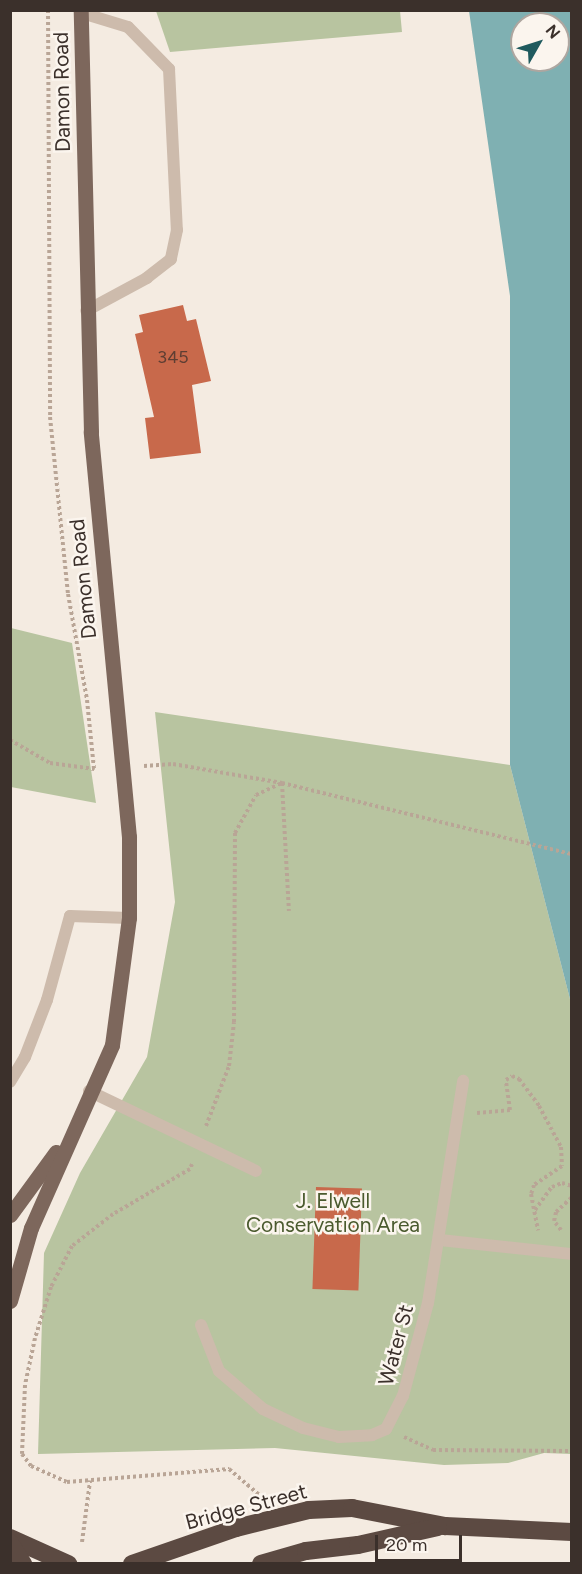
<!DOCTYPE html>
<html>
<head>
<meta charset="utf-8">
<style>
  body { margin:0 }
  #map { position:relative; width:582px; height:1574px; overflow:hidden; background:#f4ebe1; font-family:Figtree,sans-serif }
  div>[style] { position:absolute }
  .green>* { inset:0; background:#b8c4a0 }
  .water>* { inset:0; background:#7fb0b2 }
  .building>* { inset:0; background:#c8694b; transform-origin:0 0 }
  .path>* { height:4px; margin-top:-2px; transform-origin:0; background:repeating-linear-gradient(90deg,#b9a596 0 3px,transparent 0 6px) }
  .lane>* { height:12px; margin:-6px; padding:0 6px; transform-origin:6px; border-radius:6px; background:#cdbbac }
  .primary>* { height:15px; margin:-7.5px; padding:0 7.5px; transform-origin:7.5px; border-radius:7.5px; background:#7d675c }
  .highway>* { height:18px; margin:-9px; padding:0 9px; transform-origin:9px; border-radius:9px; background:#5c4a42 }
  span { translate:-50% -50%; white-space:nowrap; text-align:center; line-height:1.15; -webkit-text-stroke:5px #fbf5ee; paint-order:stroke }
  .number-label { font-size:18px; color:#5e3e33 }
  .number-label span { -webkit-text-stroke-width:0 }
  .street-label { font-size:21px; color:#3b302b }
  .park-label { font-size:21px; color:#4a5a2e }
  .frame { position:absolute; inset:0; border:12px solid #3b302b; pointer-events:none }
  .north { position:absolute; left:510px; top:12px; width:60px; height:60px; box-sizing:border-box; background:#fbf5ee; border:2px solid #aea6a0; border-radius:50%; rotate:51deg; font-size:16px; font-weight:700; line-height:24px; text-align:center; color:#3b302b }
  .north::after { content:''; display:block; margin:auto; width:21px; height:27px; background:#1f5a5e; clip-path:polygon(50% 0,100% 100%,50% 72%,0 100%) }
  .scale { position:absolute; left:375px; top:1535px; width:87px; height:27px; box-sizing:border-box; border:3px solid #3b302b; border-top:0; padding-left:8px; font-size:18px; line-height:21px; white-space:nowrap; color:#3b302b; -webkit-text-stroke:4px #fbf5ee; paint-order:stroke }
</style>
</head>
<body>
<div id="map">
  <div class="green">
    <i style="clip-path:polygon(156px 11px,400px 11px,402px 32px,170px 52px)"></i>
    <i style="clip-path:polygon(11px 628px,72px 643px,96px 803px,11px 787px)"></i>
    <i style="clip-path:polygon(155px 712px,510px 765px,571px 1003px,571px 1454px,544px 1453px,508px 1463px,444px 1465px,275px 1448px,38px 1454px,44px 1253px,80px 1173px,147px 1057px,175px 902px)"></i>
  </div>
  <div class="water">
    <i style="clip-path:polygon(evenodd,469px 11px,571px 11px,571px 1003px,510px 765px,510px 296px,469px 11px,522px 24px,558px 24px,558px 60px,522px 60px,522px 24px)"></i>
  </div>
  <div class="building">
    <i style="clip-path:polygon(183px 305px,187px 321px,196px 319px,211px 381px,192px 385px,201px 453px,150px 459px,145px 418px,154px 417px,135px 334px,143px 332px,139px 315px)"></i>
    <i style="left:316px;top:1187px;width:46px;height:102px;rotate:2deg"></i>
  </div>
  <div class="path">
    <i style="left:48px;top:10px;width:407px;rotate:89.7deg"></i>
    <i style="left:50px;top:417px;width:178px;rotate:84.2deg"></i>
    <i style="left:68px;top:594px;width:108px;rotate:79.8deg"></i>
    <i style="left:87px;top:700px;width:69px;rotate:84.2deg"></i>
    <i style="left:10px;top:740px;width:46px;rotate:29.9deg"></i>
    <i style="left:50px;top:763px;width:45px;rotate:7.6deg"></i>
    <i style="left:144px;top:766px;width:29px;rotate:-4deg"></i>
    <i style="left:173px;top:764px;width:111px;rotate:9.9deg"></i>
    <i style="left:282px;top:783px;width:299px;rotate:13.8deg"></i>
    <i style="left:477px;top:1113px;width:33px;rotate:-5deg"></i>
    <i style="left:510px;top:1110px;width:30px;rotate:-98deg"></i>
    <i style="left:506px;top:1080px;width:7px;rotate:-34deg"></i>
    <i style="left:512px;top:1076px;width:8px;rotate:23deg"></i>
    <i style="left:519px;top:1079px;width:34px;rotate:53deg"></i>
    <i style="left:539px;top:1106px;width:47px;rotate:61.8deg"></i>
    <i style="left:561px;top:1147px;width:19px;rotate:87deg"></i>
    <i style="left:562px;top:1166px;width:34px;rotate:146deg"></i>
    <i style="left:534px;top:1185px;width:9px;rotate:108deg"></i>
    <i style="left:531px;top:1194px;width:37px;rotate:79deg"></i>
    <i style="left:206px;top:1126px;width:64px;rotate:-69deg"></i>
    <i style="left:229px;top:1066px;width:44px;rotate:-83.5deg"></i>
    <i style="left:234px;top:1022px;width:189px;rotate:-89.7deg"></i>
    <i style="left:235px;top:833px;width:43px;rotate:-61.1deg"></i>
    <i style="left:256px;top:795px;width:29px;rotate:-25deg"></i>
    <i style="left:282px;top:783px;width:128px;rotate:86.9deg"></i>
    <i style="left:192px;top:1164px;width:5px;rotate:112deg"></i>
    <i style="left:190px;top:1169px;width:89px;rotate:149.7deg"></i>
    <i style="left:113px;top:1214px;width:52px;rotate:142deg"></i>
    <i style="left:72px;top:1246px;width:46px;rotate:117.1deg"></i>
    <i style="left:51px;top:1287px;width:53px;rotate:107.4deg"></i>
    <i style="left:35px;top:1338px;width:48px;rotate:102deg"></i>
    <i style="left:25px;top:1385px;width:69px;rotate:92.5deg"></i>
    <i style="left:22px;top:1454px;width:15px;rotate:53deg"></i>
    <i style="left:31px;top:1466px;width:39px;rotate:24deg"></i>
    <i style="left:67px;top:1482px;width:163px;rotate:-4.6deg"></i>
    <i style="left:229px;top:1469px;width:45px;rotate:40.5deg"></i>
    <i style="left:535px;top:1210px;width:29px;rotate:-54deg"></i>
    <i style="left:552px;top:1187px;width:11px;rotate:-22deg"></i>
    <i style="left:562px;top:1183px;width:10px;rotate:17deg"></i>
    <i style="left:561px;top:1230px;width:11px;rotate:-128deg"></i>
    <i style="left:554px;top:1221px;width:9px;rotate:-77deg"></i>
    <i style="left:556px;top:1212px;width:22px;rotate:-43deg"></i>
    <i style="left:404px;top:1437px;width:32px;rotate:24deg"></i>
    <i style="left:433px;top:1450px;width:139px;rotate:0.4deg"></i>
    <i style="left:82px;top:1542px;width:62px;rotate:-82.5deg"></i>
  </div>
  <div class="lane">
    <i style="left:82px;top:13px;width:48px;rotate:16.9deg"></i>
    <i style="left:128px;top:27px;width:59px;rotate:45.7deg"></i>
    <i style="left:169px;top:69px;width:161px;rotate:87.2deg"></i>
    <i style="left:177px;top:230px;width:30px;rotate:102deg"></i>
    <i style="left:171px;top:259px;width:31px;rotate:142deg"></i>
    <i style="left:147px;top:278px;width:69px;rotate:151.6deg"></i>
    <i style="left:10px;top:1082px;width:29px;rotate:-59deg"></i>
    <i style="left:25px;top:1057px;width:61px;rotate:-68.9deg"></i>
    <i style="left:47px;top:1000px;width:87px;rotate:-74.7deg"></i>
    <i style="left:70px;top:916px;width:59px;rotate:1.9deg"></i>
    <i style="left:89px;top:1091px;width:185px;rotate:25.6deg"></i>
    <i style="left:440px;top:1240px;width:133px;rotate:6.1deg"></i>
    <i style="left:201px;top:1325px;width:49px;rotate:68.6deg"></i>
    <i style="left:219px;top:1371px;width:58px;rotate:40.8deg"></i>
    <i style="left:263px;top:1409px;width:44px;rotate:25.4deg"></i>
    <i style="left:303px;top:1428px;width:37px;rotate:14deg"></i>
    <i style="left:339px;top:1437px;width:33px;rotate:-3deg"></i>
    <i style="left:372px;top:1435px;width:15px;rotate:-23deg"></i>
    <i style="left:386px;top:1429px;width:37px;rotate:-63deg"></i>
    <i style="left:403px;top:1396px;width:96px;rotate:-75deg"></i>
    <i style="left:428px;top:1303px;width:225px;rotate:-81deg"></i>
  </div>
  <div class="primary">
    <i style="left:10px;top:1215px;width:78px;rotate:-53.9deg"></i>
    <i style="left:10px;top:1301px;width:76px;rotate:-74deg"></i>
    <i style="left:31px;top:1228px;width:200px;rotate:-66.1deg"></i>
    <i style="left:112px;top:1045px;width:128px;rotate:-82.4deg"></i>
    <i style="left:129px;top:918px;width:81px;rotate:-90deg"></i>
    <i style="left:129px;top:837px;width:407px;rotate:-95.4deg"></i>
    <i style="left:91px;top:432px;width:422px;rotate:-91.4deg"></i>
  </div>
  <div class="highway">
    <i style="left:10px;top:1538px;width:64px;rotate:24.1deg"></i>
    <i style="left:10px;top:1543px;width:25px;rotate:58deg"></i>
    <i style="left:132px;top:1564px;width:110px;rotate:-19.1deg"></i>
    <i style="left:236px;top:1528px;width:75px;rotate:-13.9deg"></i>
    <i style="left:309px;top:1510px;width:43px;rotate:-2.7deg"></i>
    <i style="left:352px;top:1508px;width:95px;rotate:11deg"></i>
    <i style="left:445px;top:1526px;width:127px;rotate:2.7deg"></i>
    <i style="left:261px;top:1564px;width:47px;rotate:-16.1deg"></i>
    <i style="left:306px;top:1551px;width:52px;rotate:-6.6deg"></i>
    <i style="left:358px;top:1545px;width:82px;rotate:-12.7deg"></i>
  </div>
  <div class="number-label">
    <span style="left:173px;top:357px">345</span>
  </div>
  <div class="street-label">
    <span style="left:62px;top:92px;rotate:-91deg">Damon Road</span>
    <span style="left:83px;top:579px;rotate:-96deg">Damon Road</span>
    <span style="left:396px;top:1345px;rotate:-75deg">Water St</span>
    <span style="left:246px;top:1507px;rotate:-15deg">Bridge Street</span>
  </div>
  <div class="park-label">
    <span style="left:333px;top:1213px">J. Elwell<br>Conservation Area</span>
  </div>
  <div class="frame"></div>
  <div class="north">N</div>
  <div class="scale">20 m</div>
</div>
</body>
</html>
